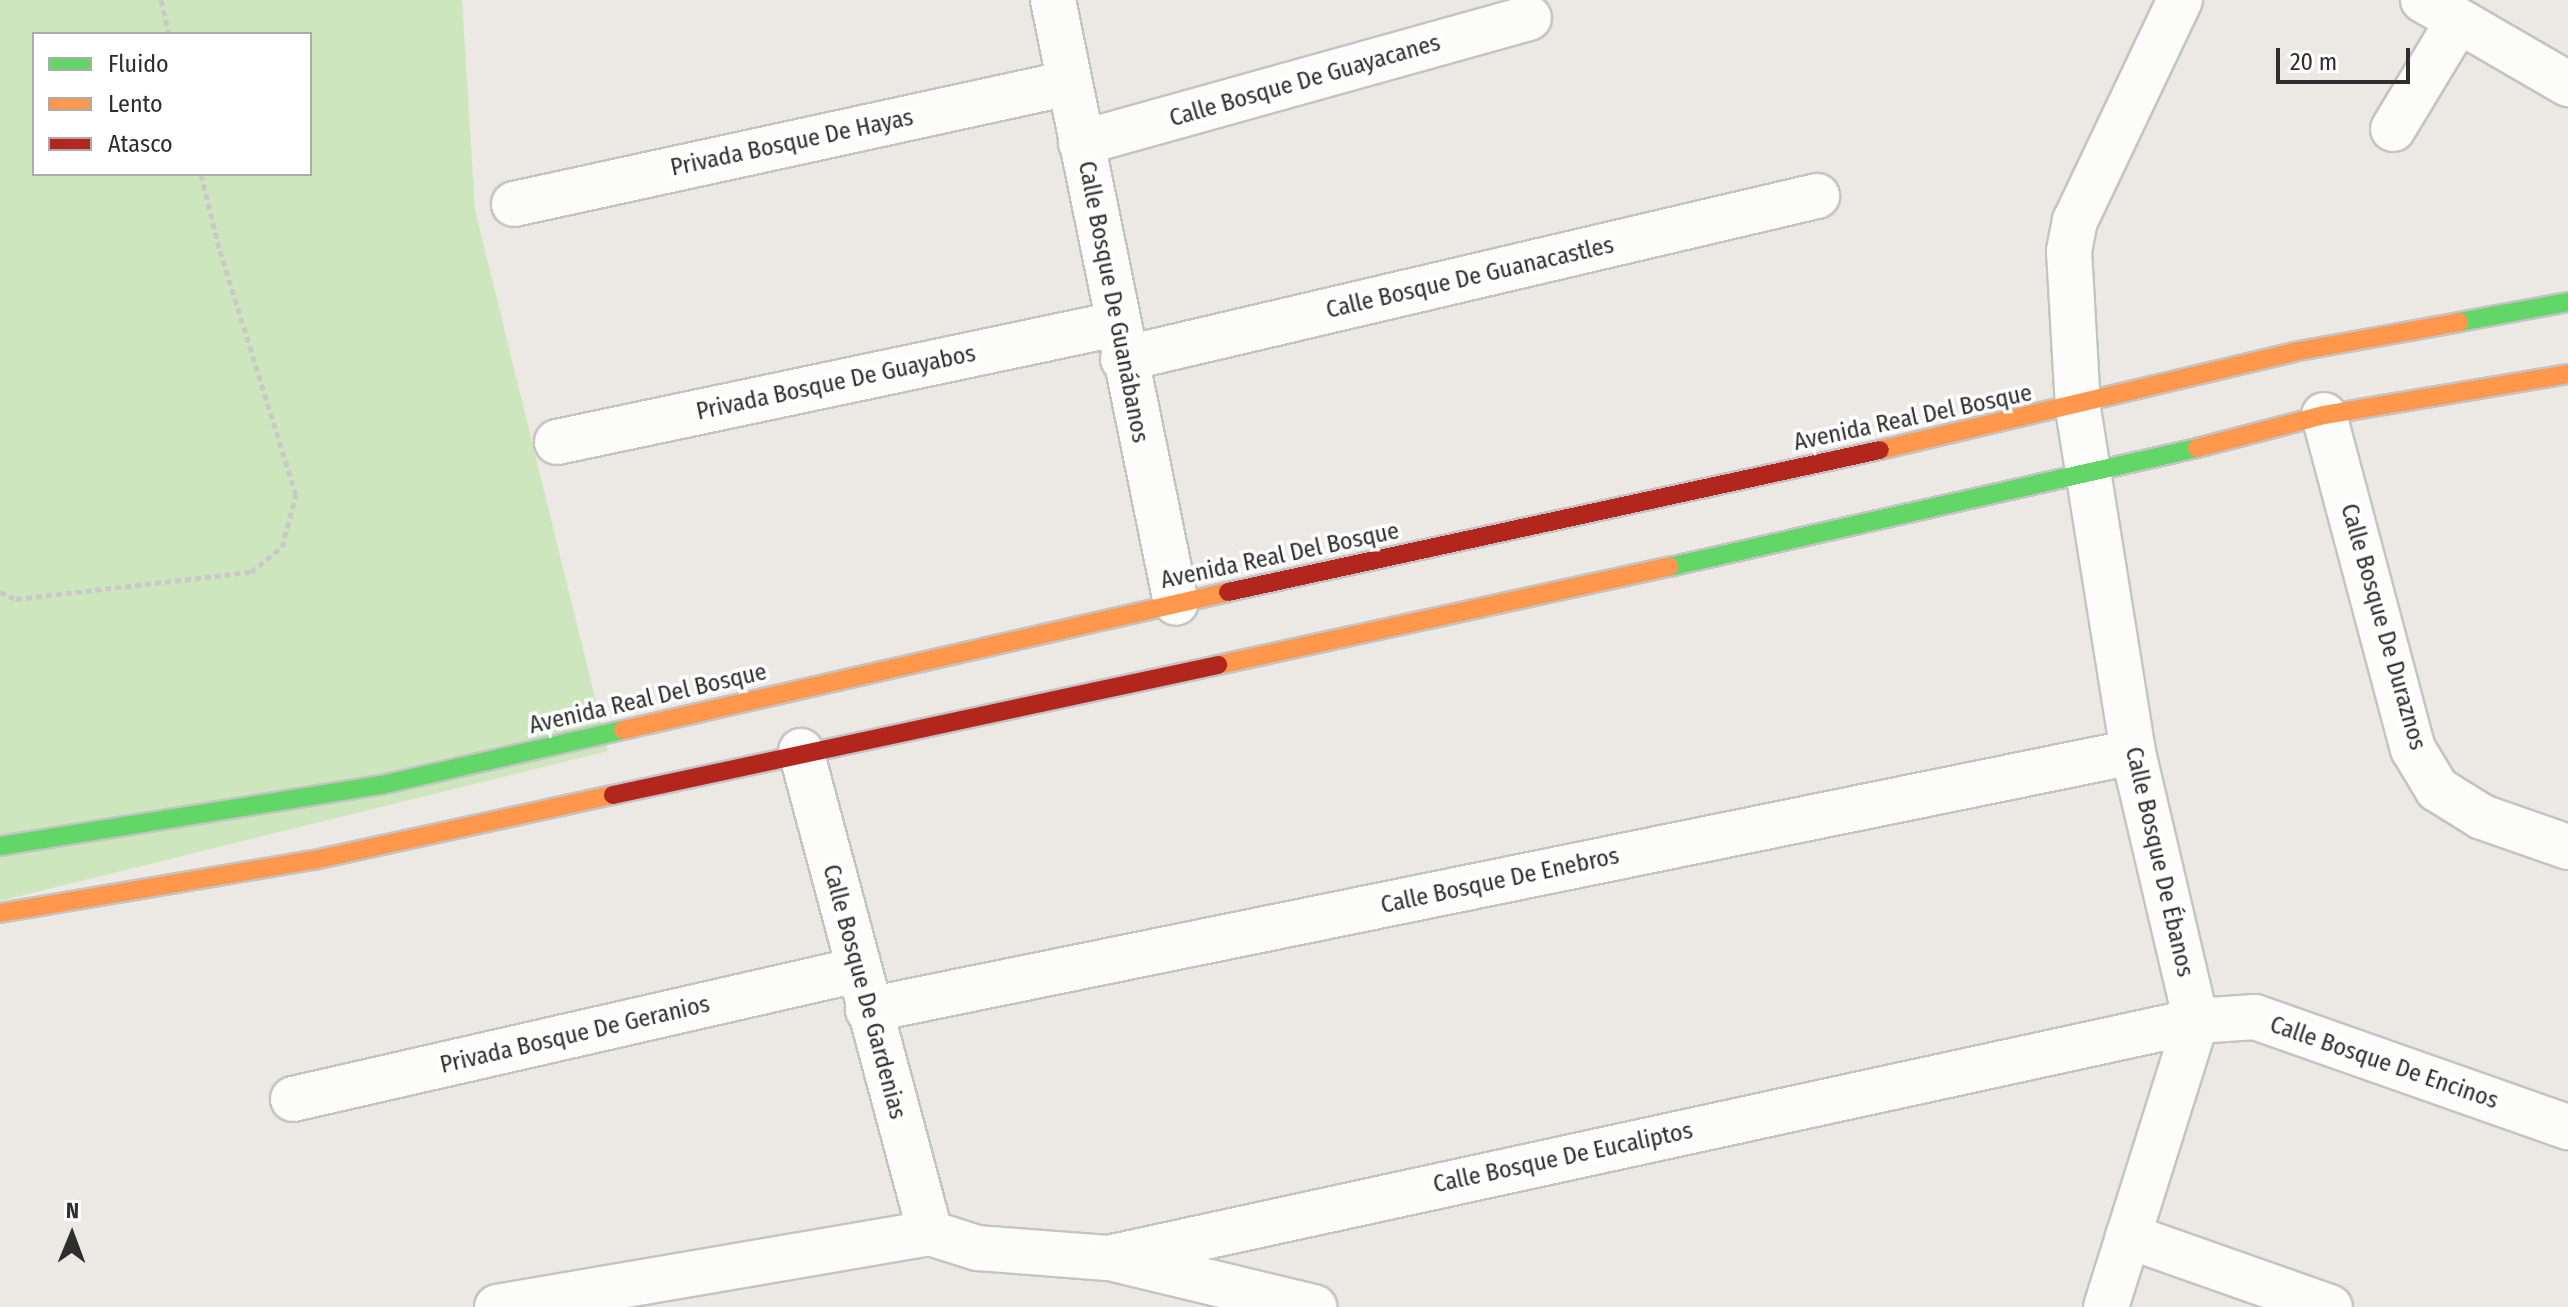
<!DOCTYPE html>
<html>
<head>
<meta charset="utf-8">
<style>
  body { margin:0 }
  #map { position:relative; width:2568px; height:1307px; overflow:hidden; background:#ece8e4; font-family:"Fira Sans Condensed",sans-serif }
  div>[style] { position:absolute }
  .green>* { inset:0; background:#cee6be }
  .path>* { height:5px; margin-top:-2.5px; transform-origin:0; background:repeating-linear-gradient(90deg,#c9c9c8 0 6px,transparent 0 10px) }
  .roads { filter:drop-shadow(2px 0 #c5c4c5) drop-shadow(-2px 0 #c5c4c5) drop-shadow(0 2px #c5c4c5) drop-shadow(0 -2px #c5c4c5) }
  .street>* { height:44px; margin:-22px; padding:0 22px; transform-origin:22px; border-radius:22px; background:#fcfcfb }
  .fast>* { height:18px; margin:-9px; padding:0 9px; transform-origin:9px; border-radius:9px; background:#63d668 }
  .slow>* { height:18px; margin:-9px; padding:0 9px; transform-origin:9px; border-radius:9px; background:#ff974d }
  .jam>* { height:18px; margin:-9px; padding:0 9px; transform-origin:9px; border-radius:9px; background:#b3261e }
  span { translate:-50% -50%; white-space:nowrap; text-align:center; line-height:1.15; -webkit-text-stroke:7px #fff; paint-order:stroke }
  .street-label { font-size:24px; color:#2e2e2e }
  .legend { position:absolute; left:32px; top:32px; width:280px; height:144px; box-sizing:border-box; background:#fff; border:2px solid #ababab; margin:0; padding:10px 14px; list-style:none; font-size:24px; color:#2e2e2e }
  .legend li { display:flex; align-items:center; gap:16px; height:40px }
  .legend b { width:40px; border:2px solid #ababab }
  .north { position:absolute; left:32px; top:1195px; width:80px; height:80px; -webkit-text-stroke:6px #fff; paint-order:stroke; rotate:1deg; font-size:22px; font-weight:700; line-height:32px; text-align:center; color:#2e2e2e }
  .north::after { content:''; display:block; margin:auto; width:28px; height:36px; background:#2e2e2e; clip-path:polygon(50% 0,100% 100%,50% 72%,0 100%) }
  .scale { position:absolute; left:2276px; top:48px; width:134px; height:36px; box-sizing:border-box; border:4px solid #2e2e2e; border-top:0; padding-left:10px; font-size:24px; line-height:28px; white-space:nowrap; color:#2e2e2e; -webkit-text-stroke:6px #fff; paint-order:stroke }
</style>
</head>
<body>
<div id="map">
  <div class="green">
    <i style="clip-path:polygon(evenodd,0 0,462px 0,475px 210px,608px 751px,0 901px,0 0,34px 34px,310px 34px,310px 174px,34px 174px,34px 34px)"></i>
  </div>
  <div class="path">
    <i style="left:161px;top:0;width:35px;rotate:77deg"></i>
    <i style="left:0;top:592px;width:17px;rotate:24deg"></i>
    <i style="left:16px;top:599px;width:237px;rotate:-6.6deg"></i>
    <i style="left:251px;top:572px;width:40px;rotate:-39deg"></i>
    <i style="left:282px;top:547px;width:54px;rotate:-74.9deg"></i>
    <i style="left:296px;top:495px;width:259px;rotate:-107.3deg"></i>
    <i style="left:219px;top:248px;width:76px;rotate:-103.7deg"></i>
  </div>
  <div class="roads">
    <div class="street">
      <i style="left:1053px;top:0;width:615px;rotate:78.47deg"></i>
      <i style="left:2423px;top:0;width:168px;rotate:30.1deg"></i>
      <i style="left:2393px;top:129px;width:124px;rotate:-58.9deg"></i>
      <i style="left:1081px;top:143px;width:465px;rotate:-15.6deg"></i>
      <i style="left:514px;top:204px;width:568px;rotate:-12.3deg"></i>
      <i style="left:1123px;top:359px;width:713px;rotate:-13.22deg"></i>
      <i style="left:2324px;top:415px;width:346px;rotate:75.1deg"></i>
      <i style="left:2413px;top:749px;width:47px;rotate:59deg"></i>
      <i style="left:2437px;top:789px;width:53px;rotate:31.9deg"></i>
      <i style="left:2482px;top:817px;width:91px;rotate:19.2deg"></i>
      <i style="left:557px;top:442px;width:571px;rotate:-11.92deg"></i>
      <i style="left:801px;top:751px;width:499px;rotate:75deg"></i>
      <i style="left:868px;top:1010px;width:1291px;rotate:-11.53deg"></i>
      <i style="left:293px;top:1099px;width:579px;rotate:-12.88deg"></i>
      <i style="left:2128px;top:1236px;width:214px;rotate:19.4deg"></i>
      <i style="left:1118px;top:1260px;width:202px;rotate:13.5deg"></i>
      <i style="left:497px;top:1307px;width:439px;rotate:-9.7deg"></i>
      <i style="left:930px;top:1233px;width:49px;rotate:17.7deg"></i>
      <i style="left:977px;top:1248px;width:131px;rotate:4.4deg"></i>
      <i style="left:1108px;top:1258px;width:1114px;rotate:-12.29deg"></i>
      <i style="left:2196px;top:1021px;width:59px;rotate:-3.9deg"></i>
      <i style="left:2255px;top:1017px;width:332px;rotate:19.4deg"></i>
      <i style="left:2106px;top:1307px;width:300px;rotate:-72.5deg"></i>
      <i style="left:2196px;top:1021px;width:276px;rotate:-103.2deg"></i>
      <i style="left:2133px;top:752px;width:349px;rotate:-99.1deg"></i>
      <i style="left:2078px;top:407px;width:156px;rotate:-93.3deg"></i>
      <i style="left:2069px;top:251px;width:31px;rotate:-79deg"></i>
      <i style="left:2075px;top:221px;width:245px;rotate:-64.6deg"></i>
    </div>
    <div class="fast">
      <i style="left:2459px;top:322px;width:111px;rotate:-10.4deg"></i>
      <i style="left:1669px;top:567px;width:541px;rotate:-12.7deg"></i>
      <i style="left:0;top:846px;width:386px;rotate:-9.1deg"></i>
      <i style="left:381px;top:785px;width:248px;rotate:-12.8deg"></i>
    </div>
    <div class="slow">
      <i style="left:2197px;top:448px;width:131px;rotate:-14.6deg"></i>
      <i style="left:2324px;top:415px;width:247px;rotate:-9.5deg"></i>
      <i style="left:1880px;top:450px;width:424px;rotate:-13.3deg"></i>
      <i style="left:2293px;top:352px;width:169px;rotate:-10.2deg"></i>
      <i style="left:1218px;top:665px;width:462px;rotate:-12.3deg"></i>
      <i style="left:623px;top:730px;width:621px;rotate:-12.85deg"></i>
      <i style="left:0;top:913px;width:318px;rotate:-9.6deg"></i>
      <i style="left:314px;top:860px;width:306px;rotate:-12.3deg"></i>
    </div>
    <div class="jam">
      <i style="left:1228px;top:592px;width:667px;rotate:-12.29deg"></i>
      <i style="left:613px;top:795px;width:619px;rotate:-12.13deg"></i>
    </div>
  </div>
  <div class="street-label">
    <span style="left:1305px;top:81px;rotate:-16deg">Calle Bosque De Guayacanes</span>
    <span style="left:792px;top:143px;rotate:-12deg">Privada Bosque De Hayas</span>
    <span style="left:1470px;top:278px;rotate:-13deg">Calle Bosque De Guanacastles</span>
    <span style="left:1113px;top:302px;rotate:79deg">Calle Bosque De Guanábanos</span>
    <span style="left:836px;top:383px;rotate:-12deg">Privada Bosque De Guayabos</span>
    <span style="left:1913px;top:418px;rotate:-12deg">Avenida Real Del Bosque</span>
    <span style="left:1280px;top:556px;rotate:-12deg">Avenida Real Del Bosque</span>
    <span style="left:2383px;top:627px;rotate:74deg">Calle Bosque De Duraznos</span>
    <span style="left:648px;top:699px;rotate:-13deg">Avenida Real Del Bosque</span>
    <span style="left:2159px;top:862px;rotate:77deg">Calle Bosque De Ébanos</span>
    <span style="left:1500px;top:881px;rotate:-12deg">Calle Bosque De Enebros</span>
    <span style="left:864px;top:992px;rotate:75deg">Calle Bosque De Gardenias</span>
    <span style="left:575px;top:1035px;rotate:-13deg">Privada Bosque De Geranios</span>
    <span style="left:2384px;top:1063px;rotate:19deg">Calle Bosque De Encinos</span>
    <span style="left:1563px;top:1158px;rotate:-12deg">Calle Bosque De Eucaliptos</span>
  </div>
  <ul class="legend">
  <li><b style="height:10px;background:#63d668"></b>Fluido</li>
  <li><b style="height:10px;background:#ff974d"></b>Lento</li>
  <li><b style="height:10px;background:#b3261e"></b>Atasco</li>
  </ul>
  <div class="north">N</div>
  <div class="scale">20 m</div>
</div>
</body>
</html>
